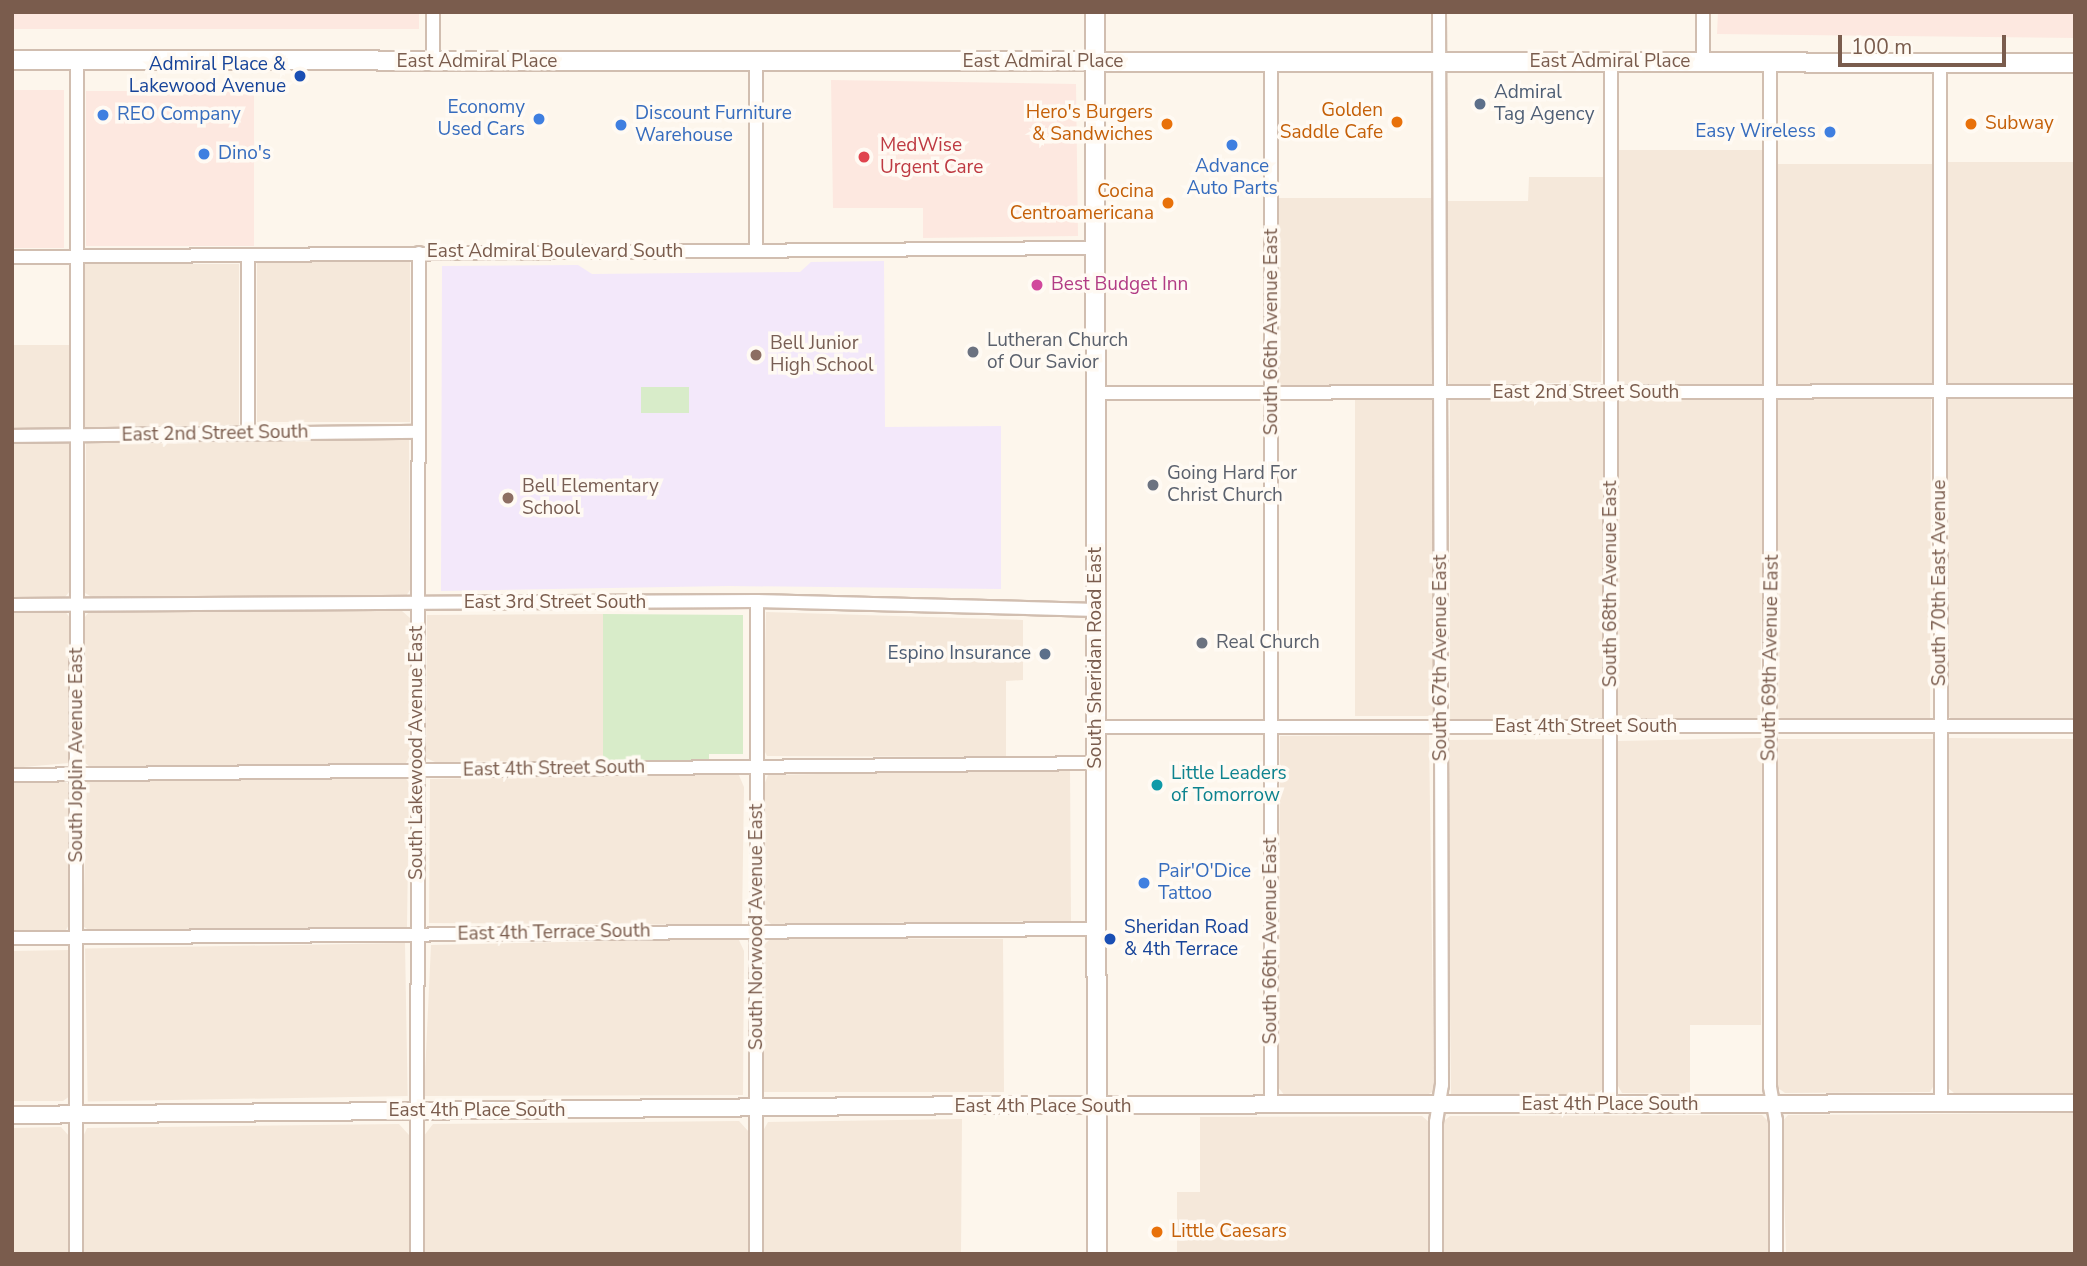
<!DOCTYPE html>
<html>
<head>
<meta charset="utf-8">
<style>
  body { margin:0 }
  #map { position:relative; width:2087px; height:1266px; overflow:hidden; background:#fdf6ec; font-family:"Nunito Sans",sans-serif }
  div>[style] { position:absolute }
  .residential>* { inset:0; background:#f5e8da; transform-origin:0 0 }
  .commercial>* { inset:0; background:#fde8e0; transform-origin:0 0 }
  .education>* { inset:0; background:#f3e8fa }
  .green>* { inset:0; background:#d8ecc9; transform-origin:0 0 }
  .roads { filter:drop-shadow(2px 0 #d1beb0) drop-shadow(-2px 0 #d1beb0) drop-shadow(0 2px #d1beb0) drop-shadow(0 -2px #d1beb0) }
  .minor>* { height:12px; margin:-6px; padding:0 6px; transform-origin:6px; border-radius:6px; background:#fff }
  .tertiary>* { height:16px; margin:-8px; padding:0 8px; transform-origin:8px; border-radius:8px; background:#fff }
  .secondary>* { height:18px; margin:-9px; padding:0 9px; transform-origin:9px; border-radius:9px; background:#fff }
  .dots>* { width:19px; height:19px; translate:-50% -50%; box-sizing:border-box; border:4px solid #fffaf3; border-radius:50% }
  span { translate:-50% -50%; white-space:nowrap; text-align:center; line-height:1.15; -webkit-text-stroke:7px #fffaf3; paint-order:stroke }
  .street-label { font-size:19px; color:#7a5c4d }
  .transit-label { font-size:19px; color:#164399 }
  .right { translate:-100% -50%; text-align:right }
  .left { translate:0 -50%; text-align:left }
  .service-label { font-size:19px; color:#4e5e75 }
  .shop-label { font-size:19px; color:#366cbe }
  .food-label { font-size:19px; color:#c56008 }
  .health-label { font-size:19px; color:#be3a42 }
  .hotel-label { font-size:19px; color:#b23c85 }
  .worship-label { font-size:19px; color:#5b616d }
  .education-label { font-size:19px; color:#785e54 }
  .culture-label { font-size:19px; color:#0d838f }
  .frame { position:absolute; inset:0; border:14px solid #7a5c4d; pointer-events:none }
  .scale { position:absolute; left:1838px; top:35px; width:168px; height:32px; box-sizing:border-box; border:4px solid #7a5c4d; border-top:0; padding-left:9px; font-size:21px; line-height:24px; white-space:nowrap; color:#7a5c4d; -webkit-text-stroke:5px #fffaf3; paint-order:stroke }
</style>
</head>
<body>
<div id="map">
  <div class="residential">
    <i style="left:1619px;top:150px;width:145px;height:237px"></i>
    <i style="left:1947px;top:162px;width:128px;height:223px"></i>
    <i style="left:1777px;top:164px;width:155px;height:223px"></i>
    <i style="clip-path:polygon(1529px 177px,1606px 177px,1601px 382px,1449px 385px,1446px 201px,1528px 201px)"></i>
    <i style="left:1278px;top:198px;width:157px;height:189px"></i>
    <i style="left:257px;top:260px;width:153px;height:162px"></i>
    <i style="left:82px;top:264px;width:157px;height:163px"></i>
    <i style="left:12px;top:345px;width:58px;height:84px"></i>
    <i style="clip-path:polygon(1616px 398px,1765px 398px,1760px 720px,1625px 721px,1618px 716px)"></i>
    <i style="clip-path:polygon(1947px 398px,2075px 398px,2075px 719px,1953px 720px,1947px 715px)"></i>
    <i style="clip-path:polygon(1777px 399px,1931px 399px,1930px 719px,1784px 720px,1777px 716px)"></i>
    <i style="left:1355px;top:400px;width:79px;height:316px"></i>
    <i style="left:1450px;top:400px;width:154px;height:319px"></i>
    <i style="clip-path:polygon(409px 439px,410px 590px,406px 596px,92px 597px,85px 593px,86px 441px)"></i>
    <i style="clip-path:polygon(12px 444px,69px 444px,70px 591px,65px 597px,12px 598px)"></i>
    <i style="clip-path:polygon(65px 611px,70px 618px,69px 763px,12px 768px,12px 612px)"></i>
    <i style="clip-path:polygon(402px 611px,410px 618px,410px 755px,406px 763px,90px 767px,84px 762px,84px 618px,89px 612px)"></i>
    <i style="clip-path:polygon(766px 612px,1023px 620px,1023px 680px,1006px 681px,1006px 757px,767px 756px,763px 748px)"></i>
    <i style="clip-path:polygon(603px 614px,603px 761px,435px 762px,426px 758px,427px 615px)"></i>
    <i style="clip-path:polygon(1429px 735px,1434px 1091px,1427px 1095px,1285px 1096px,1278px 1087px,1280px 736px)"></i>
    <i style="clip-path:polygon(1762px 738px,1761px 1025px,1690px 1025px,1690px 1094px,1622px 1093px,1618px 1086px,1618px 741px)"></i>
    <i style="clip-path:polygon(1948px 738px,2075px 739px,2075px 1093px,1954px 1093px,1948px 1088px)"></i>
    <i style="clip-path:polygon(1604px 739px,1604px 1088px,1596px 1095px,1451px 1094px,1447px 740px)"></i>
    <i style="clip-path:polygon(1778px 739px,1933px 739px,1934px 1085px,1930px 1092px,1785px 1093px,1778px 1088px)"></i>
    <i style="clip-path:polygon(1070px 769px,1071px 921px,771px 924px,765px 918px,764px 785px,768px 775px)"></i>
    <i style="clip-path:polygon(738px 773px,744px 787px,742px 925px,429px 923px,430px 779px)"></i>
    <i style="clip-path:polygon(405px 777px,409px 783px,407px 927px,90px 931px,83px 926px,87px 781px)"></i>
    <i style="clip-path:polygon(12px 781px,64px 781px,70px 785px,70px 923px,66px 930px,12px 931px)"></i>
    <i style="clip-path:polygon(738px 938px,744px 951px,743px 1095px,424px 1096px,431px 945px)"></i>
    <i style="clip-path:polygon(771px 938px,1003px 939px,1004px 1092px,764px 1092px,763px 946px)"></i>
    <i style="left:405px;top:943px;width:153px;height:320px;rotate:89deg"></i>
    <i style="clip-path:polygon(69px 950px,70px 1096px,63px 1101px,12px 1101px,12px 951px)"></i>
    <i style="clip-path:polygon(2075px 1113px,2075px 1254px,1786px 1254px,1782px 1122px,1788px 1115px)"></i>
    <i style="clip-path:polygon(1762px 1115px,1768px 1121px,1769px 1254px,1442px 1254px,1443px 1122px,1450px 1116px)"></i>
    <i style="clip-path:polygon(1422px 1116px,1429px 1122px,1430px 1254px,1177px 1254px,1177px 1192px,1200px 1192px,1200px 1117px)"></i>
    <i style="clip-path:polygon(962px 1119px,961px 1254px,763px 1254px,763px 1131px,768px 1122px)"></i>
    <i style="clip-path:polygon(739px 1121px,749px 1132px,750px 1254px,423px 1254px,423px 1137px,433px 1124px)"></i>
    <i style="clip-path:polygon(399px 1124px,409px 1135px,409px 1254px,83px 1254px,83px 1137px,87px 1128px)"></i>
    <i style="clip-path:polygon(61px 1127px,70px 1137px,68px 1254px,12px 1254px,12px 1128px)"></i>
  </div>
  <div class="commercial">
    <i style="left:12px;top:12px;width:407px;height:17px"></i>
    <i style="clip-path:polygon(1718px 12px,2075px 12px,2075px 38px,1717px 34px)"></i>
    <i style="clip-path:polygon(831px 80px,1076px 84px,1078px 236px,923px 238px,923px 208px,833px 208px)"></i>
    <i style="left:12px;top:90px;width:52px;height:158px"></i>
    <i style="left:86px;top:91px;width:168px;height:155px"></i>
  </div>
  <div class="education">
    <i style="clip-path:polygon(884px 261px,885px 427px,1001px 426px,1001px 589px,729px 586px,441px 591px,442px 266px,578px 265px,592px 274px,800px 272px,811px 262px)"></i>
  </div>
  <div class="green">
    <i style="left:641px;top:387px;width:48px;height:26px"></i>
    <i style="clip-path:polygon(603px 614px,743px 615px,743px 754px,709px 754px,709px 760px,603px 761px)"></i>
  </div>
  <div class="roads">
    <div class="minor">
      <i style="left:1703px;top:12px;width:50px;rotate:90deg"></i>
      <i style="left:433px;top:62px;width:50px;rotate:-90deg"></i>
      <i style="left:1271px;top:62px;width:1043px;rotate:90deg"></i>
      <i style="left:1770px;top:62px;width:1025px;rotate:90deg"></i>
      <i style="left:1770px;top:1087px;width:34px;rotate:80deg"></i>
      <i style="left:1776px;top:1120px;width:134px;rotate:90deg"></i>
      <i style="left:1940px;top:63px;width:1040px;rotate:89.94deg"></i>
      <i style="left:756px;top:251px;width:190px;rotate:-90deg"></i>
      <i style="left:248px;top:255px;width:178px;rotate:90deg"></i>
      <i style="left:12px;top:257px;width:1085px;rotate:-0.48deg"></i>
      <i style="left:1097px;top:393px;width:978px;rotate:-0.12deg"></i>
      <i style="left:12px;top:436px;width:406px;rotate:-0.6deg"></i>
      <i style="left:12px;top:605px;width:745px;rotate:-0.31deg"></i>
      <i style="left:757px;top:601px;width:340px;rotate:1.5deg"></i>
      <i style="left:1097px;top:727px;width:978px;rotate:-0.06deg"></i>
      <i style="left:12px;top:775px;width:1084px;rotate:-0.63deg"></i>
      <i style="left:12px;top:938px;width:1084px;rotate:-0.48deg"></i>
      <i style="left:1610px;top:1105px;width:1043px;rotate:-89.95deg"></i>
      <i style="left:76px;top:1254px;width:1194px;rotate:-89.95deg"></i>
      <i style="left:417px;top:1254px;width:1001px;rotate:-89.89deg"></i>
      <i style="left:756px;top:1254px;width:653px;rotate:-89.91deg"></i>
      <i style="left:1436px;top:1254px;width:132px;rotate:-90deg"></i>
      <i style="left:1436px;top:1122px;width:37px;rotate:-81deg"></i>
      <i style="left:1442px;top:1085px;width:1073px;rotate:-90.16deg"></i>
    </div>
    <div class="tertiary">
      <i style="left:12px;top:1115px;width:964px;rotate:-0.59deg"></i>
      <i style="left:976px;top:1105px;width:1099px;rotate:-0.1deg"></i>
    </div>
    <div class="secondary">
      <i style="left:1095px;top:12px;width:1242px;rotate:89.91deg"></i>
      <i style="left:12px;top:60px;width:2063px;rotate:0.08deg"></i>
    </div>
  </div>
  <div class="dots">
    <i style="left:300px;top:76px;background:#1a4fb4"></i>
    <i style="left:1480px;top:104px;background:#5c6f8a"></i>
    <i style="left:103px;top:115px;background:#3f7fe0"></i>
    <i style="left:539px;top:119px;background:#3f7fe0"></i>
    <i style="left:1397px;top:122px;background:#e8710a"></i>
    <i style="left:1167px;top:124px;background:#e8710a"></i>
    <i style="left:1971px;top:124px;background:#e8710a"></i>
    <i style="left:621px;top:125px;background:#3f7fe0"></i>
    <i style="left:1830px;top:132px;background:#3f7fe0"></i>
    <i style="left:1232px;top:145px;background:#3f7fe0"></i>
    <i style="left:204px;top:154px;background:#3f7fe0"></i>
    <i style="left:864px;top:157px;background:#e0444e"></i>
    <i style="left:1168px;top:203px;background:#e8710a"></i>
    <i style="left:1037px;top:285px;background:#d1479c"></i>
    <i style="left:973px;top:352px;background:#6b7280"></i>
    <i style="left:756px;top:355px;background:#8d6e63"></i>
    <i style="left:1153px;top:485px;background:#6b7280"></i>
    <i style="left:508px;top:498px;background:#8d6e63"></i>
    <i style="left:1202px;top:643px;background:#6b7280"></i>
    <i style="left:1045px;top:654px;background:#5c6f8a"></i>
    <i style="left:1157px;top:785px;background:#0f9aa8"></i>
    <i style="left:1144px;top:883px;background:#3f7fe0"></i>
    <i style="left:1110px;top:939px;background:#1a4fb4"></i>
    <i style="left:1157px;top:1232px;background:#e8710a"></i>
  </div>
  <div class="street-label">
    <span style="left:477px;top:62px">East Admiral Place</span>
    <span style="left:1043px;top:62px">East Admiral Place</span>
    <span style="left:1610px;top:62px">East Admiral Place</span>
    <span style="left:555px;top:252px">East Admiral Boulevard South</span>
    <span style="left:1272px;top:332px;rotate:-90deg">South 66th Avenue East</span>
    <span style="left:1586px;top:393px">East 2nd Street South</span>
    <span style="left:215px;top:434px;rotate:-1deg">East 2nd Street South</span>
    <span style="left:1940px;top:583px;rotate:-90deg">South 70th East Avenue</span>
    <span style="left:1611px;top:584px;rotate:-90deg">South 68th Avenue East</span>
    <span style="left:555px;top:603px">East 3rd Street South</span>
    <span style="left:1096px;top:658px;rotate:-90deg">South Sheridan Road East</span>
    <span style="left:1441px;top:658px;rotate:-90deg">South 67th Avenue East</span>
    <span style="left:1771px;top:658px;rotate:-89deg">South 69th Avenue East</span>
    <span style="left:1586px;top:727px">East 4th Street South</span>
    <span style="left:417px;top:753px;rotate:-90deg">South Lakewood Avenue East</span>
    <span style="left:77px;top:755px;rotate:-90deg">South Joplin Avenue East</span>
    <span style="left:554px;top:769px;rotate:-1deg">East 4th Street South</span>
    <span style="left:757px;top:927px;rotate:-90deg">South Norwood Avenue East</span>
    <span style="left:554px;top:933px;rotate:-1deg">East 4th Terrace South</span>
    <span style="left:1271px;top:941px;rotate:-90deg">South 66th Avenue East</span>
    <span style="left:1610px;top:1105px">East 4th Place South</span>
    <span style="left:1043px;top:1107px">East 4th Place South</span>
    <span style="left:477px;top:1111px">East 4th Place South</span>
  </div>
  <div class="transit-label">
    <span class="right" style="left:286px;top:76px">Admiral Place &amp;<br>Lakewood Avenue</span>
    <span class="left" style="left:1124px;top:939px">Sheridan Road<br>&amp; 4th Terrace</span>
  </div>
  <div class="service-label">
    <span class="left" style="left:1494px;top:104px">Admiral<br>Tag Agency</span>
    <span class="right" style="left:1031px;top:654px">Espino Insurance</span>
  </div>
  <div class="shop-label">
    <span class="right" style="left:525px;top:119px">Economy<br>Used Cars</span>
    <span class="left" style="left:635px;top:125px">Discount Furniture<br>Warehouse</span>
    <span class="left" style="left:117px;top:115px">REO Company</span>
    <span class="right" style="left:1816px;top:132px">Easy Wireless</span>
    <span class="left" style="left:218px;top:154px">Dino's</span>
    <span style="left:1232px;top:178px">Advance<br>Auto Parts</span>
    <span class="left" style="left:1158px;top:883px">Pair'O'Dice<br>Tattoo</span>
  </div>
  <div class="food-label">
    <span class="right" style="left:1383px;top:122px">Golden<br>Saddle Cafe</span>
    <span class="right" style="left:1153px;top:124px">Hero's Burgers<br>&amp; Sandwiches</span>
    <span class="left" style="left:1985px;top:124px">Subway</span>
    <span class="right" style="left:1154px;top:203px">Cocina<br>Centroamericana</span>
    <span class="left" style="left:1171px;top:1232px">Little Caesars</span>
  </div>
  <div class="health-label">
    <span class="left" style="left:880px;top:157px">MedWise<br>Urgent Care</span>
  </div>
  <div class="hotel-label">
    <span class="left" style="left:1051px;top:285px">Best Budget Inn</span>
  </div>
  <div class="worship-label">
    <span class="left" style="left:987px;top:352px">Lutheran Church<br>of Our Savior</span>
    <span class="left" style="left:1167px;top:485px">Going Hard For<br>Christ Church</span>
    <span class="left" style="left:1216px;top:643px">Real Church</span>
  </div>
  <div class="education-label">
    <span class="left" style="left:770px;top:355px">Bell Junior<br>High School</span>
    <span class="left" style="left:522px;top:498px">Bell Elementary<br>School</span>
  </div>
  <div class="culture-label">
    <span class="left" style="left:1171px;top:785px">Little Leaders<br>of Tomorrow</span>
  </div>
  <div class="frame"></div>
  <div class="scale">100 m</div>
</div>
</body>
</html>
